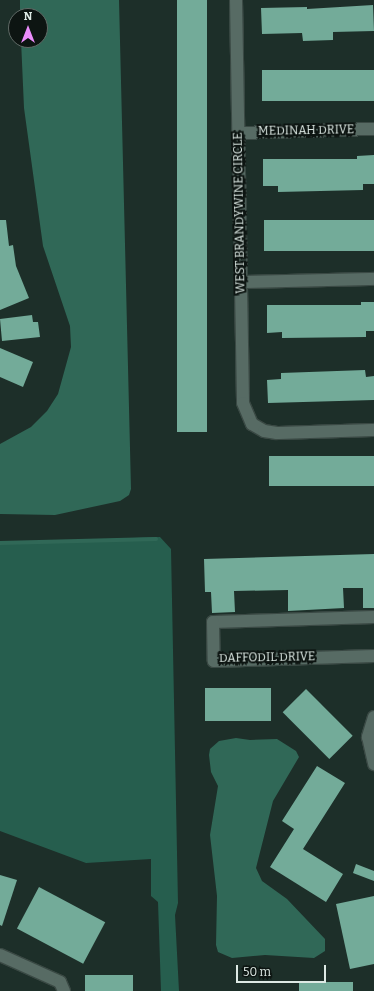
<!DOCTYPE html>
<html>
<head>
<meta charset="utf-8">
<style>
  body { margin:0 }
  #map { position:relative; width:374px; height:991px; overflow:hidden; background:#1d2f29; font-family:Bitter,serif }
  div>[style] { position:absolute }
  .forest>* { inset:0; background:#265e4e }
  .water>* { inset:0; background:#306857 }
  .stream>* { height:3.5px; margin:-1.75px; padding:0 1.75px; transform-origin:1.75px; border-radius:1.75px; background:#306857 }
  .building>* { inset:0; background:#73ab99; transform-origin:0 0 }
  .roads { filter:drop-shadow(1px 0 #3a4944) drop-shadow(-1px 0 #3a4944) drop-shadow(0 1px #3a4944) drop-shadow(0 -1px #3a4944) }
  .minor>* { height:12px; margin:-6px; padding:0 6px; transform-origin:6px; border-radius:6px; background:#576b64 }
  span { translate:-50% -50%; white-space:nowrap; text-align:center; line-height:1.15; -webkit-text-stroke:4px #0d1512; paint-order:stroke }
  .street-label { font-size:12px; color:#dde9e4 }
  .north { position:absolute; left:8px; top:8px; width:40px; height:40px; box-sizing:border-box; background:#0d1512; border:1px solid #606a66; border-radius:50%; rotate:0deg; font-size:11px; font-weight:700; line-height:16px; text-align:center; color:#dde9e4 }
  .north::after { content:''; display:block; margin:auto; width:14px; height:18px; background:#eb8dfb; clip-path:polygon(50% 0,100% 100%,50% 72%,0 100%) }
  .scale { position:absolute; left:236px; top:965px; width:90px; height:18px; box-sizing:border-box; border:2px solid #dde9e4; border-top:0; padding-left:5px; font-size:12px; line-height:14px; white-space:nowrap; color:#dde9e4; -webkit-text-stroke:3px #0d1512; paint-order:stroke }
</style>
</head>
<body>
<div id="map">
  <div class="forest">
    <i style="clip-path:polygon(160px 537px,171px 549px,178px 903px,175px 915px,179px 991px,161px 991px,158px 902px,151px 896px,151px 859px,86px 863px,0 831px,0 543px)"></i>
  </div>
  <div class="water">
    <i style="clip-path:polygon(20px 0,119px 0,131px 489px,129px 495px,120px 501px,55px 515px,0 514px,0 444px,31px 427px,47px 411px,58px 394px,71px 347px,70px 326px,43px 246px,24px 108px,21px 40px,40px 40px,40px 16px,20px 16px)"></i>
    <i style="clip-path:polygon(236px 738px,250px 740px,277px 739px,296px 751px,299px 757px,273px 801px,256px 868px,262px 881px,287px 899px,325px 939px,325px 951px,314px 958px,265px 955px,232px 958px,218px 952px,216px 945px,217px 896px,210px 835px,218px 786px,211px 772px,209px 755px,210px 749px,219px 741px)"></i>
  </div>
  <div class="stream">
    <i style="left:0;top:543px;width:156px;rotate:-1.5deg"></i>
  </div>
  <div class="building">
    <i style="left:177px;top:0;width:30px;height:432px"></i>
    <i style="clip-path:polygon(373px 5px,374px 31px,333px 32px,333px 40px,303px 41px,302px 33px,262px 34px,261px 8px,307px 7px,307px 9px)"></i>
    <i style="left:374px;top:70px;width:31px;height:112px;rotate:90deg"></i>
    <i style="clip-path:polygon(374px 155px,374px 184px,363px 184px,363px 190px,278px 192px,278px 186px,263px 186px,263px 159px,357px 159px,357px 156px)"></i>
    <i style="clip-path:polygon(0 220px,6px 220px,9px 246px,13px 245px,16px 266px,29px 298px,0 310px)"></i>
    <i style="left:374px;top:220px;width:31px;height:110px;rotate:90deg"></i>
    <i style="clip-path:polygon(361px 302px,374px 302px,374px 331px,366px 331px,366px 337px,282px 338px,282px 332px,267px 333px,267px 305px,361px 305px)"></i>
    <i style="clip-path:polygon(32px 315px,33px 322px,38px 322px,40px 337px,2px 341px,0 319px)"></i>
    <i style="clip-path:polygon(0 348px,33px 362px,23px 387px,0 377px)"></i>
    <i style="clip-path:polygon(365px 370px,366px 377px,374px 376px,374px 400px,268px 403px,267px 380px,281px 379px,281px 373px)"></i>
    <i style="left:374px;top:456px;width:30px;height:105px;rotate:90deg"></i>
    <i style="clip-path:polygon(374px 554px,374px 608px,363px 608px,363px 588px,343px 588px,344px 608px,288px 611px,288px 590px,234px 591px,235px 612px,212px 613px,211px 592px,205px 592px,204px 559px)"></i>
    <i style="left:205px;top:688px;width:66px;height:33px"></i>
    <i style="left:306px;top:689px;width:66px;height:33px;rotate:45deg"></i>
    <i style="clip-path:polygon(317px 766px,345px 783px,303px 849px,343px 874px,326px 902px,270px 867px,294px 829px,282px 821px)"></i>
    <i style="clip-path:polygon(356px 864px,374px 871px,374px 881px,353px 873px)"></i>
    <i style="clip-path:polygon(0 875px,17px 880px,2px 926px,0 925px)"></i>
    <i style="left:39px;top:887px;width:75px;height:47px;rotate:28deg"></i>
    <i style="clip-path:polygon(374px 896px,374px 964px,350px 969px,336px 904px)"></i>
    <i style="left:85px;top:975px;width:48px;height:16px"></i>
    <i style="left:299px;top:982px;width:54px;height:9px"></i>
  </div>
  <div class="roads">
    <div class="minor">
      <i style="left:236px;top:0;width:403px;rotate:89deg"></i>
      <i style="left:243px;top:403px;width:23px;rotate:67deg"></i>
      <i style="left:252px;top:424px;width:14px;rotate:30deg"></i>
      <i style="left:264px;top:431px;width:13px;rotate:9deg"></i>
      <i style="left:277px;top:433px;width:97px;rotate:-1.8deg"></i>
      <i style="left:239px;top:133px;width:135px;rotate:-1.7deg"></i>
      <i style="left:240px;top:282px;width:134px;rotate:-1.3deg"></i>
      <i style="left:374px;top:617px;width:161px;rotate:178.2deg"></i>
      <i style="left:213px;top:622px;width:39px;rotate:89deg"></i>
      <i style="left:214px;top:661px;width:160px;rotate:-1.8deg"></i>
      <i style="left:374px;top:717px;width:21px;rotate:107deg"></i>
      <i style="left:368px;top:737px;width:28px;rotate:77deg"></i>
      <i style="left:0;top:955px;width:66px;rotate:24.2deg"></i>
      <i style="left:60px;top:982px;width:10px;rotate:66deg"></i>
    </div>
  </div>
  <div class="street-label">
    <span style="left:306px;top:131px;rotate:-1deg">MEDINAH DRIVE</span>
    <span style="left:240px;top:213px;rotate:-91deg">WEST BRANDYWINE CIRCLE</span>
    <span style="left:267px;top:658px;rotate:-1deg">DAFFODIL DRIVE</span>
  </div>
  <div class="north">N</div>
  <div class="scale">50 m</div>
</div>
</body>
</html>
